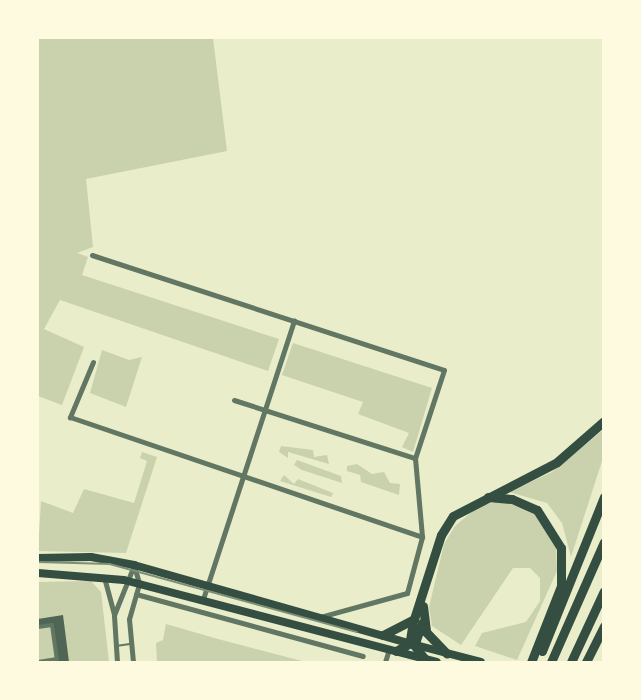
<!DOCTYPE html>
<html>
<head>
<meta charset="utf-8">
<style>
  body { margin:0 }
  #map { position:relative; width:641px; height:700px; overflow:hidden; background:#e9edc9; font-family:"Public Sans",sans-serif }
  div>[style] { position:absolute }
  .green>* { inset:0; background:#cad2ad }
  .building>* { inset:0; background:#4f6655 }
  .service>* { height:2px; margin:-1px; padding:0 1px; transform-origin:1px; border-radius:1px; background:#617663 }
  .pedestrian>* { height:4px; margin:-2px; padding:0 2px; transform-origin:2px; border-radius:2px; background:#617663 }
  .minor>* { height:5px; margin:-2.5px; padding:0 2.5px; transform-origin:2.5px; border-radius:2.5px; background:#617663 }
  .secondary>* { height:8px; margin:-4px; padding:0 4px; transform-origin:4px; border-radius:4px; background:#344e41 }
  .primary>* { height:8px; margin:-4px; padding:0 4px; transform-origin:4px; border-radius:4px; background:#344e41 }
  .motorway>* { height:9px; margin:-4.5px; padding:0 4.5px; transform-origin:4.5px; border-radius:4.5px; background:#344e41 }
  .tram>* { height:1.5px; margin:-0.75px; padding:0 0.75px; transform-origin:0.75px; border-radius:0.75px; background:#7c8e77 }
  span { translate:-50% -50%; white-space:nowrap; text-align:center; line-height:1.15; -webkit-text-stroke:4.5px #fefae0; paint-order:stroke }
  .frame { position:absolute; inset:0; border:39px solid #fefae0; pointer-events:none }
</style>
</head>
<body>
<div id="map">
  <div class="green">
    <i style="clip-path:polygon(38px 38px,213px 38px,227px 151px,86px 179px,93px 247px,77px 253px,88px 257px,82px 275px,279px 339px,268px 371px,60px 300px,44px 329px,84px 347px,62px 405px,38px 396px)"></i>
    <i style="clip-path:polygon(293px 343px,432px 388px,413px 452px,402px 447px,409px 433px,358px 414px,363px 402px,282px 375px)"></i>
    <i style="clip-path:polygon(102px 350px,129px 360px,142px 357px,126px 407px,90px 393px)"></i>
    <i style="clip-path:polygon(603px 430px,603px 458px,571px 557px,562px 523px,547px 503px,509px 492px,552px 472px)"></i>
    <i style="clip-path:polygon(281px 446px,313px 450px,314px 457px,327px 455px,329px 464px,288px 452px,288px 458px,279px 452px)"></i>
    <i style="clip-path:polygon(142px 452px,157px 457px,126px 553px,38px 551px,41px 501px,73px 513px,84px 489px,134px 503px,147px 461px,140px 458px)"></i>
    <i style="clip-path:polygon(297px 460px,341px 476px,342px 483px,302px 470px,294px 465px)"></i>
    <i style="clip-path:polygon(357px 464px,372px 474px,384px 472px,390px 483px,400px 484px,399px 495px,361px 482px,360px 475px,347px 471px,347px 466px)"></i>
    <i style="clip-path:polygon(284px 475px,294px 484px,298px 479px,333px 493px,331px 497px,280px 481px)"></i>
    <i style="clip-path:polygon(502px 501px,527px 507px,544px 519px,556px 543px,557px 571px,517px 660px,475px 646px,482px 633px,526px 622px,540px 601px,540px 578px,530px 568px,513px 568px,461px 645px,432px 626px,429px 607px,444px 544px,455px 526px,480px 505px)"></i>
    <i style="clip-path:polygon(91px 581px,101px 592px,109px 662px,38px 662px,38px 582px)"></i>
    <i style="clip-path:polygon(166px 624px,218px 639px,306px 662px,157px 662px,156px 643px,163px 640px)"></i>
  </div>
  <div class="building">
    <i style="clip-path:polygon(63px 615px,69px 662px,46px 662px,57px 659px,52px 625px,38px 627px,38px 619px)"></i>
  </div>
  <div class="service">
    <i style="left:116px;top:646px;width:14px;rotate:-8deg"></i>
  </div>
  <div class="pedestrian">
    <i style="left:38px;top:627px;width:14px;rotate:-8deg"></i>
    <i style="left:52px;top:625px;width:34px;rotate:82deg"></i>
    <i style="left:57px;top:659px;width:19px;rotate:171deg"></i>
  </div>
  <div class="minor">
    <i style="left:92px;top:255px;width:370px;rotate:18.1deg"></i>
    <i style="left:444px;top:370px;width:93px;rotate:108.2deg"></i>
    <i style="left:415px;top:458px;width:79px;rotate:84.9deg"></i>
    <i style="left:422px;top:537px;width:58px;rotate:105deg"></i>
    <i style="left:407px;top:593px;width:90px;rotate:164.6deg"></i>
    <i style="left:93px;top:362px;width:60px;rotate:112.7deg"></i>
    <i style="left:70px;top:417px;width:372px;rotate:18.8deg"></i>
    <i style="left:234px;top:400px;width:190px;rotate:17.8deg"></i>
    <i style="left:104px;top:577px;width:38px;rotate:75deg"></i>
    <i style="left:136px;top:594px;width:235px;rotate:15.3deg"></i>
    <i style="left:203px;top:599px;width:293px;rotate:-71.9deg"></i>
    <i style="left:117px;top:662px;width:47px;rotate:-93.7deg"></i>
    <i style="left:114px;top:615px;width:54px;rotate:-68.2deg"></i>
    <i style="left:133px;top:662px;width:43px;rotate:-95.3deg"></i>
    <i style="left:129px;top:619px;width:37px;rotate:-74deg"></i>
    <i style="left:139px;top:583px;width:19px;rotate:-106deg"></i>
    <i style="left:385px;top:662px;width:14px;rotate:-73deg"></i>
  </div>
  <div class="secondary">
    <i style="left:38px;top:558px;width:53px;rotate:-1.1deg"></i>
    <i style="left:91px;top:557px;width:44px;rotate:10.5deg"></i>
    <i style="left:134px;top:565px;width:289px;rotate:15.9deg"></i>
    <i style="left:38px;top:573px;width:86px;rotate:4.7deg"></i>
    <i style="left:124px;top:580px;width:311px;rotate:14.7deg"></i>
  </div>
  <div class="primary">
    <i style="left:412px;top:644px;width:71px;rotate:14.6deg"></i>
    <i style="left:425px;top:659px;width:12px;rotate:14deg"></i>
  </div>
  <div class="motorway">
    <i style="left:488px;top:497px;width:24px;rotate:5deg"></i>
    <i style="left:512px;top:499px;width:27px;rotate:24deg"></i>
    <i style="left:537px;top:510px;width:45px;rotate:57.7deg"></i>
    <i style="left:561px;top:548px;width:38px;rotate:90deg"></i>
    <i style="left:561px;top:586px;width:82px;rotate:111.5deg"></i>
    <i style="left:423px;top:606px;width:26px;rotate:83deg"></i>
    <i style="left:426px;top:632px;width:30px;rotate:46deg"></i>
    <i style="left:413px;top:621px;width:19px;rotate:99deg"></i>
    <i style="left:410px;top:640px;width:24px;rotate:52deg"></i>
    <i style="left:383px;top:635px;width:35px;rotate:-27deg"></i>
    <i style="left:414px;top:619px;width:88px;rotate:-72.2deg"></i>
    <i style="left:441px;top:535px;width:22px;rotate:-58deg"></i>
    <i style="left:453px;top:516px;width:117px;rotate:-27.4deg"></i>
    <i style="left:557px;top:462px;width:62px;rotate:-41.1deg"></i>
    <i style="left:396px;top:651px;width:23px;rotate:-29deg"></i>
    <i style="left:416px;top:640px;width:18px;rotate:-71deg"></i>
    <i style="left:542px;top:651px;width:166px;rotate:-68.1deg"></i>
    <i style="left:551px;top:662px;width:131px;rotate:-66.2deg"></i>
    <i style="left:571px;top:662px;width:78px;rotate:-65.1deg"></i>
    <i style="left:586px;top:662px;width:40px;rotate:-63.4deg"></i>
  </div>
  <div class="tram">
    <i style="left:38px;top:562px;width:72px;rotate:1.6deg"></i>
    <i style="left:110px;top:564px;width:256px;rotate:15.4deg"></i>
  </div>
  <div class="frame"></div>
</div>
</body>
</html>
